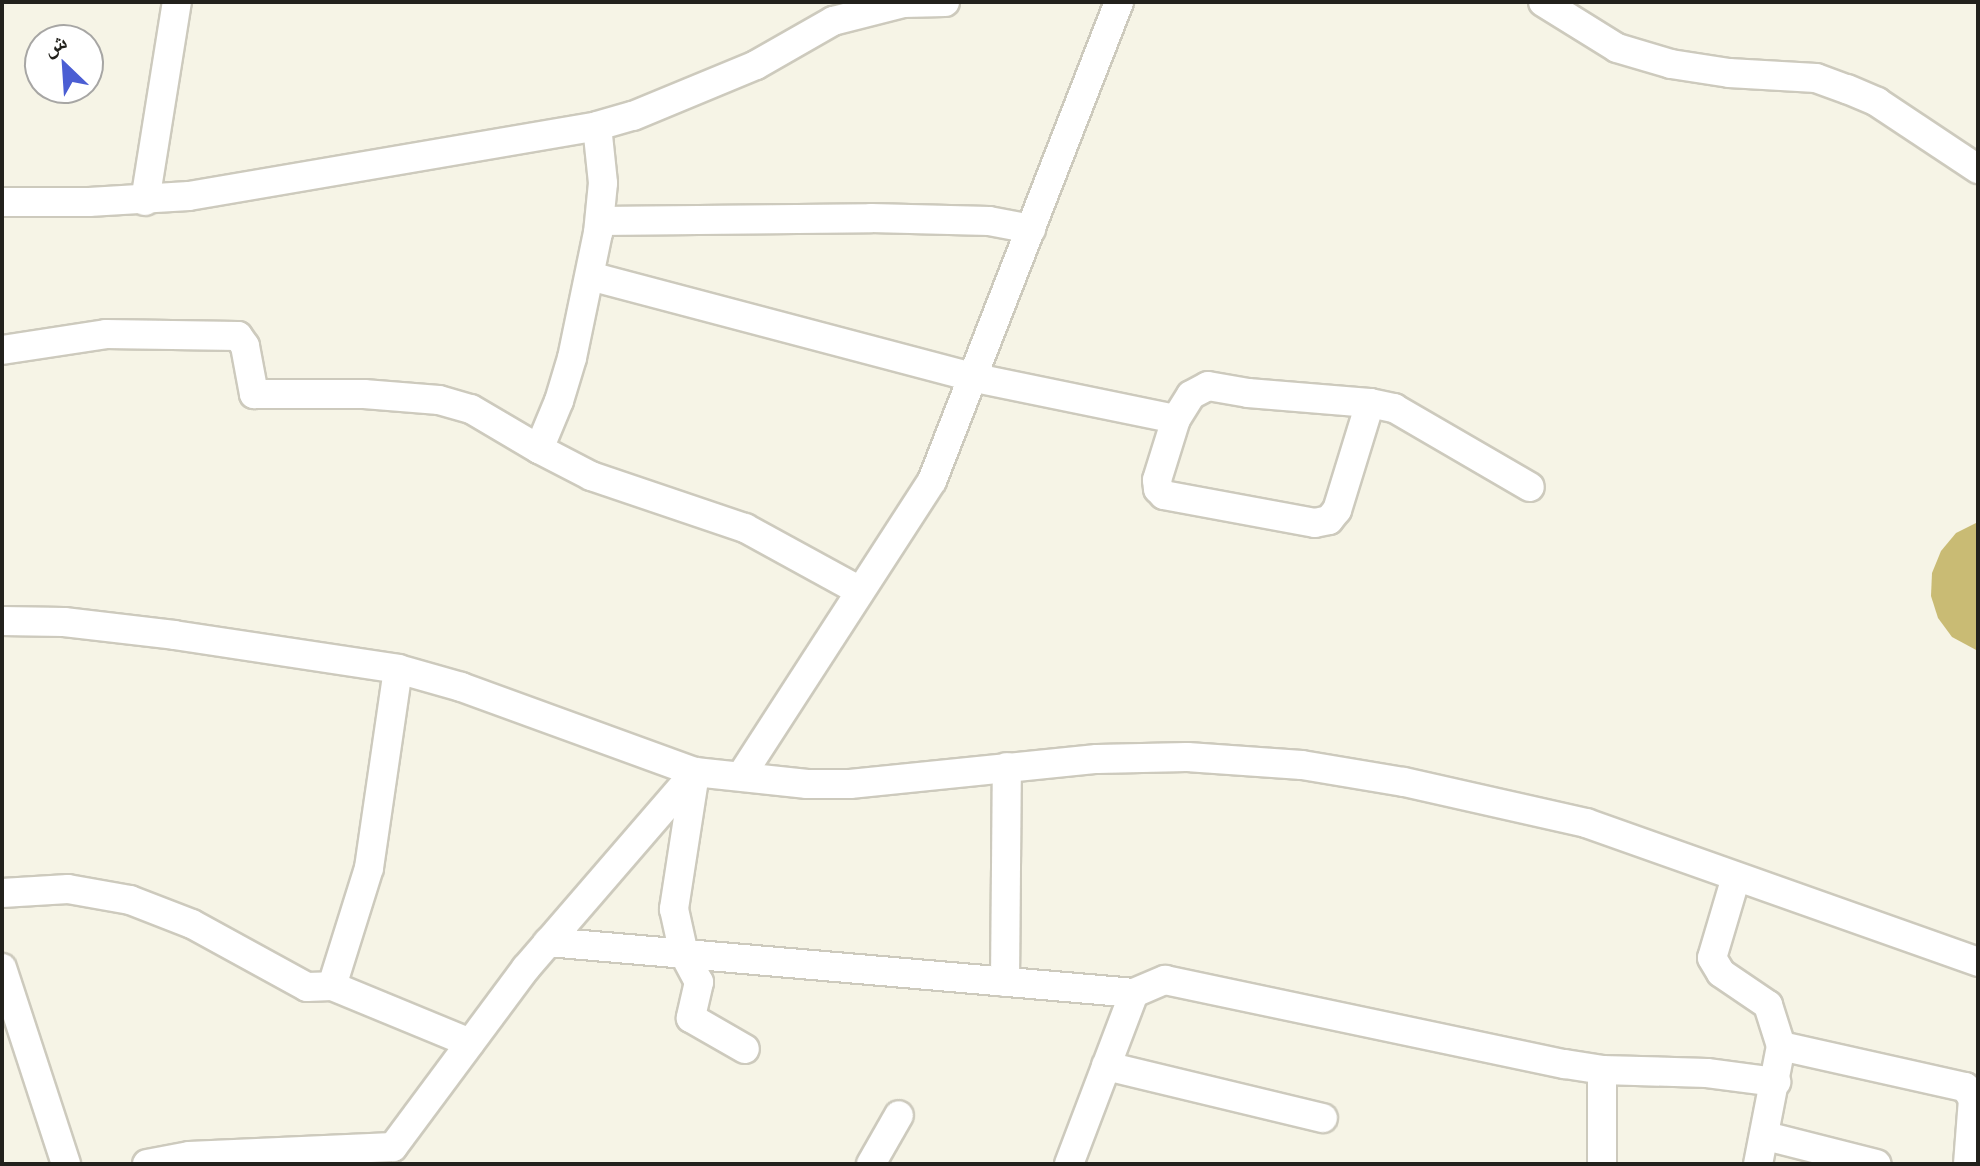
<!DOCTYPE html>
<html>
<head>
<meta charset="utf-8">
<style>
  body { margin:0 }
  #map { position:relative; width:1980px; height:1166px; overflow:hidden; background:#f6f4e6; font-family:Manrope,"Noto Naskh Arabic",sans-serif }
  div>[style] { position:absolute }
  .water>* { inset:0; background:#c9bb74 }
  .roads { filter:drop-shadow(2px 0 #cdcabd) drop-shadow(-2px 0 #cdcabd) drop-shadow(0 2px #cdcabd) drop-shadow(0 -2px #cdcabd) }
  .minor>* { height:28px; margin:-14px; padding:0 14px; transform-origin:14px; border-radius:14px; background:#fff }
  span { translate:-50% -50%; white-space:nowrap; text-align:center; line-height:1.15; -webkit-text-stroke:7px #fff; paint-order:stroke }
  .frame { position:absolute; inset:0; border:4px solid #22211c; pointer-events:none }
  .north { position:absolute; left:24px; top:24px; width:80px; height:80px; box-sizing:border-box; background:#fff; border:2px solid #a7a6a4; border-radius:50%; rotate:335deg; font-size:22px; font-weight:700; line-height:32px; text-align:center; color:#22211c }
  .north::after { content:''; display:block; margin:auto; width:28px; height:36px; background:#4b5ed3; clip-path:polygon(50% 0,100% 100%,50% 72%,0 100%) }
</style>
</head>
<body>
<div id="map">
  <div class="water">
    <i style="clip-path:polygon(1978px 522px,1978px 651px,1952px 637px,1938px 618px,1931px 596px,1932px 573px,1941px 551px,1956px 533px)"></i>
  </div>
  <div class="roads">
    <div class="minor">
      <i style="left:1543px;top:2px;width:87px;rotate:31.9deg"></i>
      <i style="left:1617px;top:48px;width:56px;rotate:16.5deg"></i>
      <i style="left:1671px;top:64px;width:59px;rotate:8.8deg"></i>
      <i style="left:1729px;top:73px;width:87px;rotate:3.3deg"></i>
      <i style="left:1816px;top:78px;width:33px;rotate:20deg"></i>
      <i style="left:1847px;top:89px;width:33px;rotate:23deg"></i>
      <i style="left:1877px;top:102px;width:121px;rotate:33.6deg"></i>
      <i style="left:145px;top:201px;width:202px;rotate:-80.9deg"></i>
      <i style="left:2px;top:202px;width:87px"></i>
      <i style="left:89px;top:202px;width:100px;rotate:-3.4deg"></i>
      <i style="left:189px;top:196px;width:414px;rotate:-9.7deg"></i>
      <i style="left:597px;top:126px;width:37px;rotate:-16deg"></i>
      <i style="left:633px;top:116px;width:133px;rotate:-22.5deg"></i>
      <i style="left:756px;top:65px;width:89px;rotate:-29.7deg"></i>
      <i style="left:833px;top:21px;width:72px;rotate:-14.4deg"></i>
      <i style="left:903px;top:3px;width:42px;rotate:-1.4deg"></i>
      <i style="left:600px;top:221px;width:271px;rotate:-0.6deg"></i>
      <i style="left:871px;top:218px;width:118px;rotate:1.5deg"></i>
      <i style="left:989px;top:221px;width:43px;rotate:10.8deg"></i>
      <i style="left:590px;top:276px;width:394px;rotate:14.8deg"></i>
      <i style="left:971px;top:377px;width:209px;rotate:11.6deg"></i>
      <i style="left:2px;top:350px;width:105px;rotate:-8.7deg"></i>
      <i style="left:106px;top:334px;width:132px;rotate:0.9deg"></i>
      <i style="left:238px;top:336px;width:12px;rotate:55deg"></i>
      <i style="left:245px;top:346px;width:49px;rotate:79.4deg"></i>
      <i style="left:254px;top:394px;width:110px"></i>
      <i style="left:364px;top:394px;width:75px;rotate:4.6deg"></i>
      <i style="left:439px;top:400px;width:33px;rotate:16deg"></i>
      <i style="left:471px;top:409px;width:79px;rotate:30.5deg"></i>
      <i style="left:539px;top:449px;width:52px;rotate:-67.4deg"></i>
      <i style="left:559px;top:401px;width:45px;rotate:-73.2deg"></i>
      <i style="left:572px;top:358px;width:128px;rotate:-78.3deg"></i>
      <i style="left:598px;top:233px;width:50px;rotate:-84.3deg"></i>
      <i style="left:603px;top:183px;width:57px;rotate:-96deg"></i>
      <i style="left:1370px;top:403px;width:112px;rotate:107.1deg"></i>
      <i style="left:1337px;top:510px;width:13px;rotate:129deg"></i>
      <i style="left:1329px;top:520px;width:14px;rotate:168deg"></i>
      <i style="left:1315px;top:523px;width:154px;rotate:-169.5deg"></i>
      <i style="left:1164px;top:495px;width:8px;rotate:-135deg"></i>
      <i style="left:1158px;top:489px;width:9px;rotate:-96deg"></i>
      <i style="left:1157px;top:480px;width:64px;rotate:-72.7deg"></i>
      <i style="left:1176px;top:419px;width:28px;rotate:-58deg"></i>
      <i style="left:1191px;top:395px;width:19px;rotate:-28deg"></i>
      <i style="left:1208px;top:386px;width:41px;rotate:9.9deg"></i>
      <i style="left:1248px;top:393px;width:122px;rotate:4.7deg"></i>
      <i style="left:1370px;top:403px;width:25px;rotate:12deg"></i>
      <i style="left:1394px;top:408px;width:157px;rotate:30.2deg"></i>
      <i style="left:539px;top:449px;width:59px;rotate:27.4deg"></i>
      <i style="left:591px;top:476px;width:163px;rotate:18.7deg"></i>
      <i style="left:745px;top:528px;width:131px;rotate:28.7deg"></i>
      <i style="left:2px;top:621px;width:62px;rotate:0.9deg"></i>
      <i style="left:64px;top:622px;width:111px;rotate:6.7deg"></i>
      <i style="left:174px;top:635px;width:227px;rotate:8.6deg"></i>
      <i style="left:398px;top:669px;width:66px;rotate:15.9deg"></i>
      <i style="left:461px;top:687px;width:249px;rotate:20deg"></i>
      <i style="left:695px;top:772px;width:113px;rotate:6.1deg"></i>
      <i style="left:807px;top:784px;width:43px"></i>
      <i style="left:850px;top:784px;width:248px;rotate:-5.8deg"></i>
      <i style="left:1097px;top:759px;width:90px;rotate:-1.3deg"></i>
      <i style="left:1187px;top:757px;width:115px;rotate:4deg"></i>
      <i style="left:1302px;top:765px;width:103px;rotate:9.5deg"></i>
      <i style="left:1404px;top:782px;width:187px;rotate:12.7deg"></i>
      <i style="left:1586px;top:823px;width:416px;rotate:19.5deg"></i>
      <i style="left:695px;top:773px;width:138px;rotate:98.8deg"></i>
      <i style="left:674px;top:909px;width:46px;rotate:77.5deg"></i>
      <i style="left:684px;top:954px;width:32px;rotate:62deg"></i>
      <i style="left:699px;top:982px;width:37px;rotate:103deg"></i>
      <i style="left:691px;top:1018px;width:62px;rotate:29.9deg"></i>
      <i style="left:741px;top:776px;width:351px;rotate:-57.1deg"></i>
      <i style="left:932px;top:481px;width:514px;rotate:-68.67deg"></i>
      <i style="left:1736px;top:877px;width:84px;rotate:106.5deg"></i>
      <i style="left:1712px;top:958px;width:17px;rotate:59deg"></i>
      <i style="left:1721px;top:973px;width:57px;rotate:34.2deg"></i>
      <i style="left:1768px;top:1005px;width:43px;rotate:72.4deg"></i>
      <i style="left:1781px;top:1046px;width:120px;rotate:101deg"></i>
      <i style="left:2px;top:893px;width:66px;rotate:-3.5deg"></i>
      <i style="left:68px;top:889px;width:63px;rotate:10.1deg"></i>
      <i style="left:130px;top:900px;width:66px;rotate:21.2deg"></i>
      <i style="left:192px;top:924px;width:131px;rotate:28.7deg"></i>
      <i style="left:307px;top:987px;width:25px;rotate:-2deg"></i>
      <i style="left:332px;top:986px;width:124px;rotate:-72.6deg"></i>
      <i style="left:369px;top:868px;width:201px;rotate:-81.7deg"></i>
      <i style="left:548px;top:942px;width:588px;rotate:4.97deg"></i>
      <i style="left:1134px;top:993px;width:183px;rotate:110.8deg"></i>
      <i style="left:2px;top:968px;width:206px;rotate:71.9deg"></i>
      <i style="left:1005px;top:982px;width:215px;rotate:-89.5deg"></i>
      <i style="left:332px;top:986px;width:149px;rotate:22.4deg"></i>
      <i style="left:1134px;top:993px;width:34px;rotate:-23deg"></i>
      <i style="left:1165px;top:980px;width:409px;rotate:11.9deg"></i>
      <i style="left:1565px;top:1064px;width:37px;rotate:9deg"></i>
      <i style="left:1602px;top:1070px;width:105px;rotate:1.6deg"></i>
      <i style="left:1707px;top:1073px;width:70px;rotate:7.4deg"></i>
      <i style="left:1781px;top:1046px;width:189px;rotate:12.6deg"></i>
      <i style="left:1965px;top:1087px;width:14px;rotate:56deg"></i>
      <i style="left:1973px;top:1099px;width:65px;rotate:94.4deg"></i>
      <i style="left:1106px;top:1066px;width:223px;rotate:13.5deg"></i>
      <i style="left:1602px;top:1070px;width:94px;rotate:90deg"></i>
      <i style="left:1766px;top:1136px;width:114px;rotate:14.2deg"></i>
      <i style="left:147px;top:1164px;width:43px;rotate:-10.8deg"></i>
      <i style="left:189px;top:1156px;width:204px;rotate:-2.5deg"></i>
      <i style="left:393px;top:1147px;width:223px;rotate:-53.4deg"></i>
      <i style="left:526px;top:968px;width:259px;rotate:-49.2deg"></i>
      <i style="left:871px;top:1164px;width:56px;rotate:-60.3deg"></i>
    </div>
  </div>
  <div class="frame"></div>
  <div class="north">ش</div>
</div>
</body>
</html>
